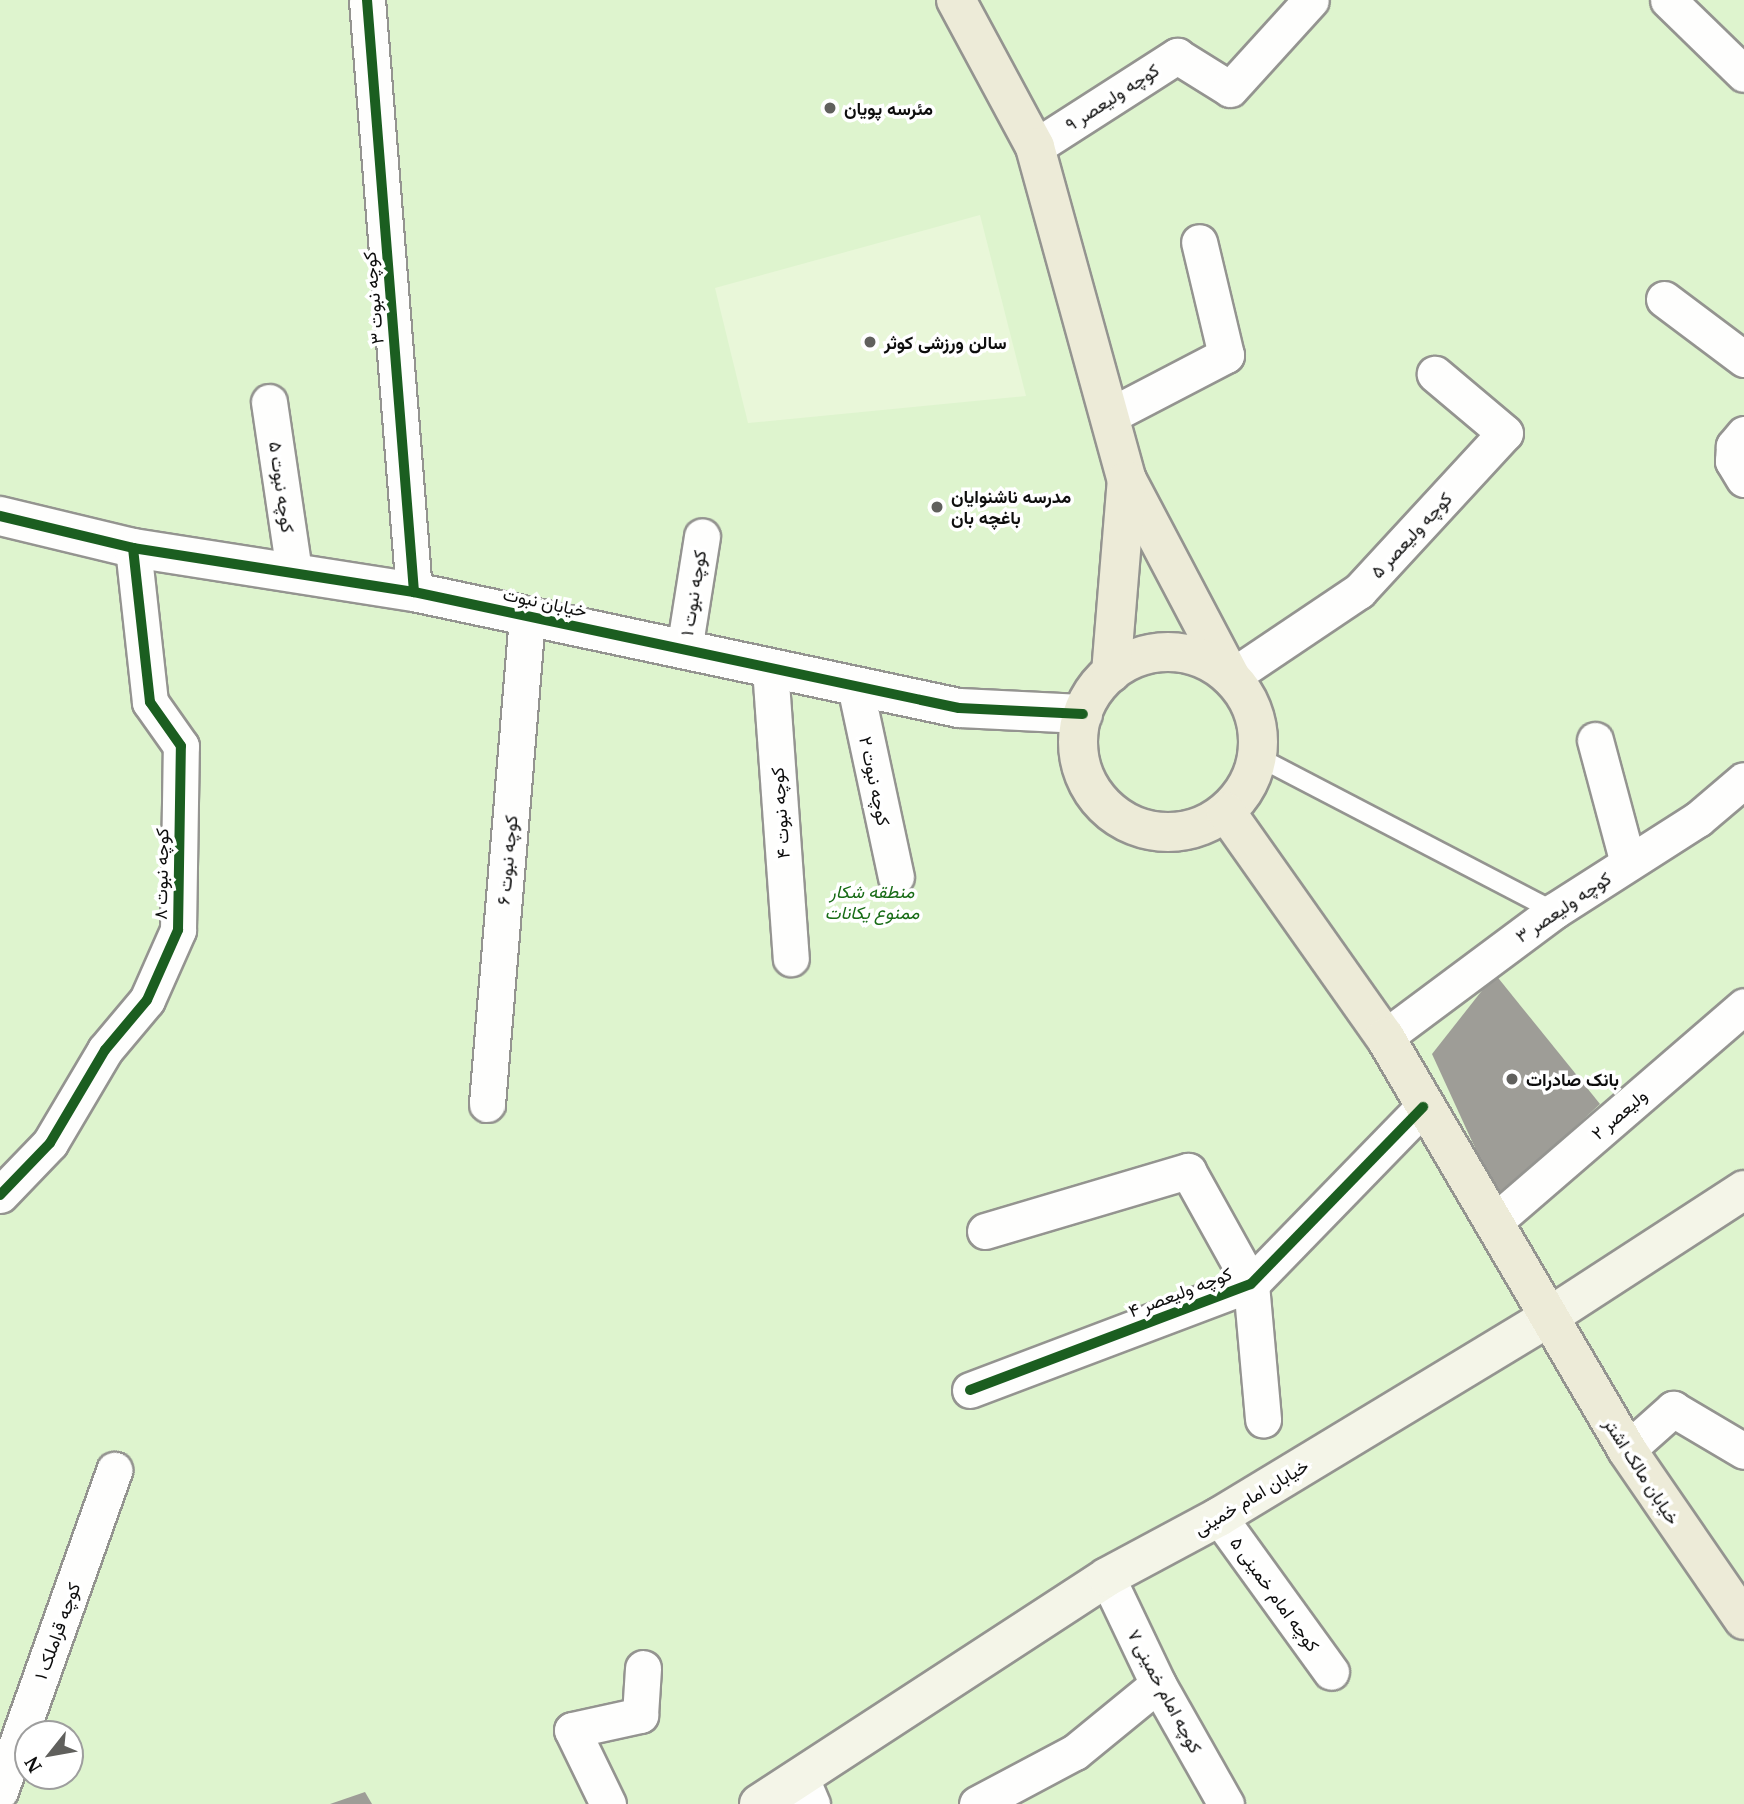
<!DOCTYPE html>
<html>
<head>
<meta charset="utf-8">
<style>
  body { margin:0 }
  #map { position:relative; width:1744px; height:1804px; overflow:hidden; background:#fbfbf1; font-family:"PT Serif",Vazirmatn,serif }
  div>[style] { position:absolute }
  .green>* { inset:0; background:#def4ce }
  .pitch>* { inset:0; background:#e9f7d9 }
  .building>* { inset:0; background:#9e9d97 }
  .roads { filter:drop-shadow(2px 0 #949490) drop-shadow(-2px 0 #949490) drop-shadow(0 2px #949490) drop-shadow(0 -2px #949490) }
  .service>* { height:18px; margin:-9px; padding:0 9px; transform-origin:9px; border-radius:9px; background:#fefefd }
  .minor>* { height:35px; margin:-17.5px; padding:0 17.5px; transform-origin:17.5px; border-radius:17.5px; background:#fefefd }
  .tertiary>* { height:38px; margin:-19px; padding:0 19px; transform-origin:19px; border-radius:19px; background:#fefefd }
  .secondary>* { height:38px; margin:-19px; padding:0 19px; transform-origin:19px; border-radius:19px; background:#f4f5e8 }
  .primary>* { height:38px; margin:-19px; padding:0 19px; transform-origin:19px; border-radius:19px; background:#edebd8 }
  .primary>.ring { margin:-19px; padding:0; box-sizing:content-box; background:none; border:38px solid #edebd8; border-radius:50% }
  .cycleway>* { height:10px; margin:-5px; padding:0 5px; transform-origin:5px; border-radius:5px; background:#1b5e20 }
  .dots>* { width:19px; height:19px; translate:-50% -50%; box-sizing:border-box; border:4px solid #fff; border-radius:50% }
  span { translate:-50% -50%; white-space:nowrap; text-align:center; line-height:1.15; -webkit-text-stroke:7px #fff; paint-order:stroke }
  .street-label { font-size:18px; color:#0d0d0d }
  .poi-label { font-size:18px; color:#0d0d0d; font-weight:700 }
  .left { translate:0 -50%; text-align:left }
  .park-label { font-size:18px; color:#186c16; font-style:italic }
  .north { position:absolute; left:14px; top:1720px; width:70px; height:70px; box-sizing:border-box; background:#fff; border:2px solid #9e9e9e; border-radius:50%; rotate:239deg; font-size:19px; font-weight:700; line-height:28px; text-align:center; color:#0d0d0d }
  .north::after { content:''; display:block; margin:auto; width:24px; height:32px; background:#60605d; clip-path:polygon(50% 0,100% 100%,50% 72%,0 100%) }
</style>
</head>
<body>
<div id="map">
  <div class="green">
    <i style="clip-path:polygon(evenodd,0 0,1744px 0,1744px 1804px,0 1804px,0 0,28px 1734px,70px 1734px,70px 1776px,28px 1776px,28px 1734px)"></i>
  </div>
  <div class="pitch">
    <i style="clip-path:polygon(980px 215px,1026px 396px,748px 423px,715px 288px)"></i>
  </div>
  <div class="building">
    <i style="clip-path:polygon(1495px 974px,1600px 1104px,1498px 1198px,1432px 1054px)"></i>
    <i style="clip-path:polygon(365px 1792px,372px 1804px,330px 1804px)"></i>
  </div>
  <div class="roads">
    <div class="service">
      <i style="left:1258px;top:757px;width:334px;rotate:27.5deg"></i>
    </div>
    <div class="minor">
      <i style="left:367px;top:0;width:594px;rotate:85.46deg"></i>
      <i style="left:1668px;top:0;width:106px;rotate:44.2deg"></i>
      <i style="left:1035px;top:147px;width:169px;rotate:-32.7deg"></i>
      <i style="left:1177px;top:56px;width:62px;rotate:31.9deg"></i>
      <i style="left:1230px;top:89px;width:120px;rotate:-47.7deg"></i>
      <i style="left:1664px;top:299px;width:100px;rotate:36.9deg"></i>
      <i style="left:269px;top:402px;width:171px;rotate:81.6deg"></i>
      <i style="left:1109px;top:416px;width:132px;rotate:-27.5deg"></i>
      <i style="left:1226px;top:355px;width:116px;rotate:-103.4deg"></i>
      <i style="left:1744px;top:434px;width:16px;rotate:130deg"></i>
      <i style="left:1734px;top:446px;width:15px;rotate:94deg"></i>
      <i style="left:1733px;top:461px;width:21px;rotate:59deg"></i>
      <i style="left:684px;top:650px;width:115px;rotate:-81deg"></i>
      <i style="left:770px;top:668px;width:291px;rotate:85.9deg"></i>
      <i style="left:1231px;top:677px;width:154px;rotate:-33.9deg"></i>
      <i style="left:1359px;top:591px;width:215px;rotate:-47.3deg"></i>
      <i style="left:1505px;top:433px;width:92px;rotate:-139.9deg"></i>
      <i style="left:855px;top:686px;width:195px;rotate:77.9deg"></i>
      <i style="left:1595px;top:740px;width:127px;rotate:75deg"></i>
      <i style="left:1385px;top:1037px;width:211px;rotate:-36.7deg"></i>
      <i style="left:1554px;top:911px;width:171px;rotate:-32.6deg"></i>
      <i style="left:1698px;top:819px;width:60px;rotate:-40.3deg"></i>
      <i style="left:487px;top:1104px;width:489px;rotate:-85.3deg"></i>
      <i style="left:0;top:1195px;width:72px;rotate:-46.1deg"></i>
      <i style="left:50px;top:1143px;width:108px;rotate:-59.4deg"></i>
      <i style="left:105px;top:1050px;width:65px;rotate:-50deg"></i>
      <i style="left:147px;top:1000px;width:77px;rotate:-66.1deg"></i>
      <i style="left:178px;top:930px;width:184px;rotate:-89.1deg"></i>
      <i style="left:181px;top:746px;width:54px;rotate:-125.2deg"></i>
      <i style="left:150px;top:702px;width:155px;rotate:-96.3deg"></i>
      <i style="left:1494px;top:1222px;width:330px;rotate:-40.8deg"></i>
      <i style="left:985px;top:1231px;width:212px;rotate:-16.5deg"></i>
      <i style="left:1188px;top:1171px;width:129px;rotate:60.9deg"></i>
      <i style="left:1251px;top:1284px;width:136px;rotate:84.9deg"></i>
      <i style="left:970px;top:1390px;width:300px;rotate:-20.7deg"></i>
      <i style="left:1251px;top:1284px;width:247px;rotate:-45.8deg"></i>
      <i style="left:1627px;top:1450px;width:62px;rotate:-41.7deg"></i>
      <i style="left:1673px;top:1409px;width:82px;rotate:30.6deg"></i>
      <i style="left:1219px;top:1517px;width:191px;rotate:54.1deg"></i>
      <i style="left:1107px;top:1577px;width:119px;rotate:64.5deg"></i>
      <i style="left:1158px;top:1684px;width:138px;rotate:60.5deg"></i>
      <i style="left:801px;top:1778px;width:28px;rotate:67deg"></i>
      <i style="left:0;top:1791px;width:341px;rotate:-70.4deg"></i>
      <i style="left:608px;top:1804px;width:82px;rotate:-115.9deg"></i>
      <i style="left:572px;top:1730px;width:70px;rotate:-12.4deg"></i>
      <i style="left:640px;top:1715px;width:47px;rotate:-86.3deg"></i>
      <i style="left:977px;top:1804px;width:111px;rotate:-28deg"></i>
      <i style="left:1075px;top:1752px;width:107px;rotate:-39.3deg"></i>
    </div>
    <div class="tertiary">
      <i style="left:0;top:516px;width:137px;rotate:13.5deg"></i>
      <i style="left:133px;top:548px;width:284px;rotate:8.9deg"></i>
      <i style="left:414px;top:592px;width:557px;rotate:12.02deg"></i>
      <i style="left:959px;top:708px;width:124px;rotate:2.8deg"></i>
    </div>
    <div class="secondary">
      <i style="left:759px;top:1804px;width:415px;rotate:-33.1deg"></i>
      <i style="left:1107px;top:1577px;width:127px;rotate:-28.2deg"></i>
      <i style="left:1219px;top:1517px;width:384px;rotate:-31.2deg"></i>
      <i style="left:1547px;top:1318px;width:235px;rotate:-33deg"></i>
    </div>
    <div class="primary">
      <i style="left:956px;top:0;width:167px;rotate:61.7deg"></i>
      <i style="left:1035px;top:147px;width:345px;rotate:74.6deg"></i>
      <i style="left:1127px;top:480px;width:223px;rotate:62.2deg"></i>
      <i class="ring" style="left:1078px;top:652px;width:142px;height:142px"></i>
      <i style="left:1111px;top:673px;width:194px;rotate:-85.3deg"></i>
      <i style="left:1226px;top:812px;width:276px;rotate:54.8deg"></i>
      <i style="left:1385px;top:1037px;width:479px;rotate:59.6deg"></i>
      <i style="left:1627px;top:1450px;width:206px;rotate:55.5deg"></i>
    </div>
  </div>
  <div class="cycleway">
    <i style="left:367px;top:0;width:594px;rotate:85.46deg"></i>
    <i style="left:0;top:516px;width:137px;rotate:13.5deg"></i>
    <i style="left:133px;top:548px;width:284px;rotate:8.9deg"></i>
    <i style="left:414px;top:592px;width:557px;rotate:12.02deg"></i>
    <i style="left:959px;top:708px;width:124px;rotate:2.8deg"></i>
    <i style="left:0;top:1195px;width:72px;rotate:-46.1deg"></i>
    <i style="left:50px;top:1143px;width:108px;rotate:-59.4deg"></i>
    <i style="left:105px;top:1050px;width:65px;rotate:-50deg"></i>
    <i style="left:147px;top:1000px;width:77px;rotate:-66.1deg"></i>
    <i style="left:178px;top:930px;width:184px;rotate:-89.1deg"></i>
    <i style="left:181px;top:746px;width:54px;rotate:-125.2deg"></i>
    <i style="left:150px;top:702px;width:155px;rotate:-96.3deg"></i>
    <i style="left:970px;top:1390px;width:300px;rotate:-20.7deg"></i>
    <i style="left:1251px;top:1284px;width:247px;rotate:-45.8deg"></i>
  </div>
  <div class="dots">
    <i style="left:830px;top:108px;background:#60605d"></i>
    <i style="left:870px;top:342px;background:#60605d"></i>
    <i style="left:937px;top:507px;background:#60605d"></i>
    <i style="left:1512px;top:1079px;background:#60605d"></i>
  </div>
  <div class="street-label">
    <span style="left:1112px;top:97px;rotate:-33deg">کوچه ولیعصر ۹</span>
    <span style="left:373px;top:298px;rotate:-95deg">کوچه نبوت ۳</span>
    <span style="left:282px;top:487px;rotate:82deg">کوچه نبوت ۵</span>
    <span style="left:1411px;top:535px;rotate:-47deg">کوچه ولیعصر ۵</span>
    <span style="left:693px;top:593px;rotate:-81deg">کوچه نبوت ۱</span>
    <span style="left:545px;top:602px;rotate:12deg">خیابان نبوت</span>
    <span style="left:875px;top:781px;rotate:78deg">کوچه نبوت ۲</span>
    <span style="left:780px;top:813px;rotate:-94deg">کوچه نبوت ۴</span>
    <span style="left:507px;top:860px;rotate:-85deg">کوچه نبوت ۶</span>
    <span style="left:161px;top:874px;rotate:-89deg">کوچه نبوت ۸</span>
    <span style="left:1563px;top:907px;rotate:-34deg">کوچه ولیعصر ۳</span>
    <span style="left:1619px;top:1114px;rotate:-41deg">ولیعصر ۲</span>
    <span style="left:1180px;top:1292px;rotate:-21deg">کوچه ولیعصر ۴</span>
    <span style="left:1642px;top:1471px;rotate:57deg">خیابان مالک اشتر</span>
    <span style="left:1251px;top:1497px;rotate:-31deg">خیابان امام خمینی</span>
    <span style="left:1275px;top:1594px;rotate:54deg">کوچه امام خمینی ۵</span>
    <span style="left:57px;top:1631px;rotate:-70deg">کوچه قراملک ۱</span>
    <span style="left:1165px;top:1691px;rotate:62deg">کوچه امام خمینی ۷</span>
  </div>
  <div class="poi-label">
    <span class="left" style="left:844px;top:108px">مئرسه پویان</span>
    <span class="left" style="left:884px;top:342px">سالن ورزشی کوثر</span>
    <span class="left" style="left:951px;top:507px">مدرسه ناشنوایان<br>باغچه بان</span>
    <span class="left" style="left:1526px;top:1079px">بانک صادرات</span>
  </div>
  <div class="park-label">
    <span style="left:872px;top:902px">منطقه شکار<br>ممنوع یکانات</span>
  </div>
  <div class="north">N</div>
</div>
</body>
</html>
